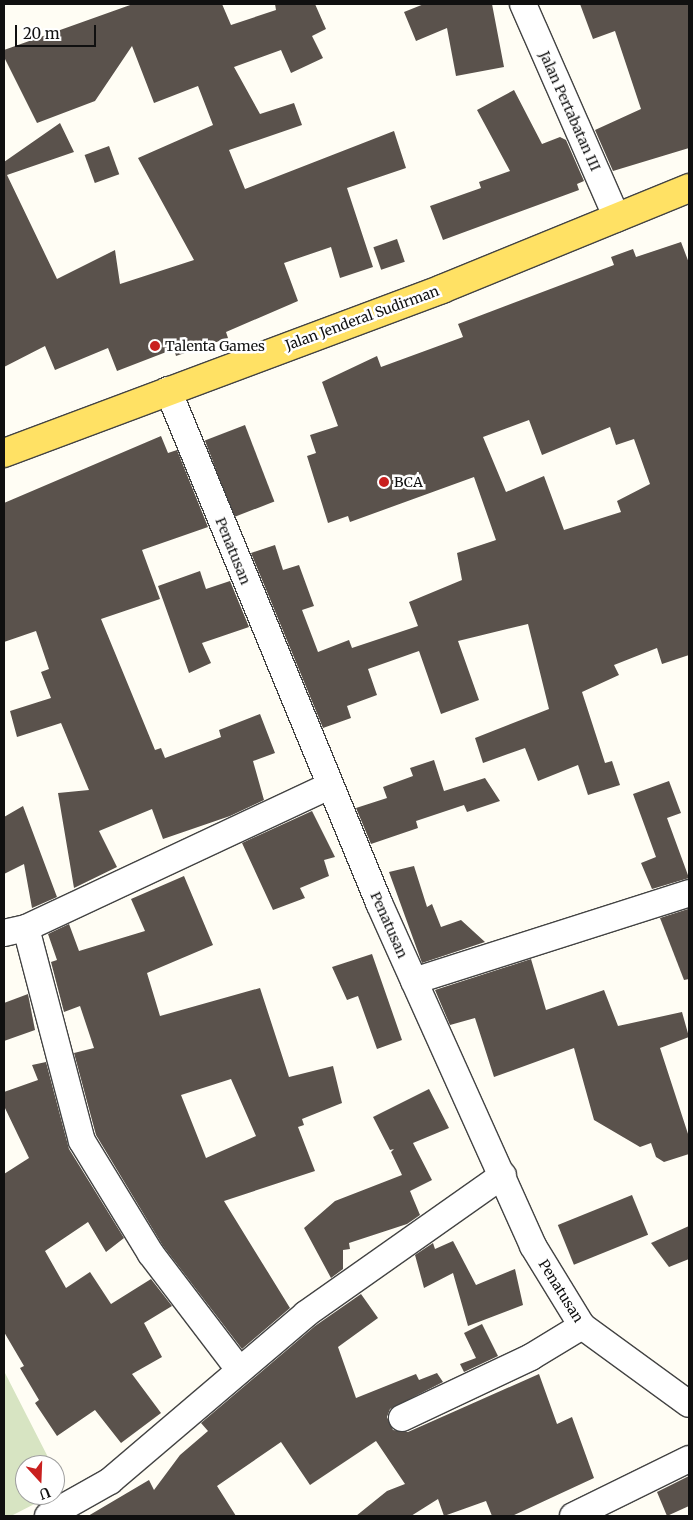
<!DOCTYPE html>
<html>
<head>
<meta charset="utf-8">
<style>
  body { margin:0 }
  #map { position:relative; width:693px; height:1520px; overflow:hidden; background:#fffdf4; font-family:Merriweather,serif }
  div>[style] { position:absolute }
  .cemetery>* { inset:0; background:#d7e4c2 }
  .building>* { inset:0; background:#5a524c; transform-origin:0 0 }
  .roads { filter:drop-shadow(1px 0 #434343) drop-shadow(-1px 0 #434343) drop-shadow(0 1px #434343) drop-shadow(0 -1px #434343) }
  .minor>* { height:26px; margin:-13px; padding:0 13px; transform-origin:13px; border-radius:13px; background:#fff }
  .major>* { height:28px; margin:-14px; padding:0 14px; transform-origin:14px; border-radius:14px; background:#ffe164 }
  .dots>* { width:14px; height:14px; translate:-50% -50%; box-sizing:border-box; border:2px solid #fff; border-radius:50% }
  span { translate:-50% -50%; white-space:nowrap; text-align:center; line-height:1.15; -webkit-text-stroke:5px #fff; paint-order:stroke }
  .street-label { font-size:14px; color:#101010 }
  .poi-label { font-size:14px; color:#101010 }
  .left { translate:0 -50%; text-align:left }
  .frame { position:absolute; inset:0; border:5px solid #101010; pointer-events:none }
  .north { position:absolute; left:15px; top:1455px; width:50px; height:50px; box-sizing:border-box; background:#fff; border:1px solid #9f9f9f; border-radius:50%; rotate:160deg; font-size:14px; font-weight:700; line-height:20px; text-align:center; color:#101010 }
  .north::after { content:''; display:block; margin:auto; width:18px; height:22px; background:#c9201f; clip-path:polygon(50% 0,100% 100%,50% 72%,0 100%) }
  .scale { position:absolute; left:15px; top:25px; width:81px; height:22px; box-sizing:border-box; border:2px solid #101010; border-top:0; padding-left:6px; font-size:15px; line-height:18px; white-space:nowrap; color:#101010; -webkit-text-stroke:4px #fff; paint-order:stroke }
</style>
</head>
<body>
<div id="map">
  <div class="cemetery">
    <i style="clip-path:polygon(4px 1371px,52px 1465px,25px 1465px,25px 1495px,52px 1495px,11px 1516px,4px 1516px)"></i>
  </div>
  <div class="building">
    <i style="clip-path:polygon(133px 4px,222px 4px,231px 25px,276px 10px,275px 4px,315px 4px,326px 29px,312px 36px,323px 58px,291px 73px,281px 50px,234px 67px,260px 114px,294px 103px,302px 125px,229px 150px,245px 189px,394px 131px,406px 168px,347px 188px,373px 267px,340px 278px,331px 247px,284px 263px,298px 301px,226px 332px,228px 338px,176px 356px,174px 349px,117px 371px,108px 348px,55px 370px,45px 346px,4px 367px,4px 162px,60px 123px,74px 152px,7px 175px,57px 279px,115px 250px,120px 284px,194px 260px,138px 158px,213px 125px,198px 86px,154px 103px,132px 46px,95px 101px,37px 123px,4px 57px,4px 50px)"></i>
    <i style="clip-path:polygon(424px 4px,492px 4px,504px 67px,456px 76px,447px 28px,416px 41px,404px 12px)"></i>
    <i style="clip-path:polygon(580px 4px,689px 4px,689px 148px,613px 171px,595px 130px,641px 109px,615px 31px,593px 39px)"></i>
    <i style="clip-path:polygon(514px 90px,542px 144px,560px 137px,566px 140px,584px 181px,577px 184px,579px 190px,443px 240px,430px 206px,481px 188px,479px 182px,510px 171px,477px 110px)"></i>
    <i style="left:109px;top:146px;width:30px;height:26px;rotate:70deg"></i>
    <i style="left:397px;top:239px;width:24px;height:25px;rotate:71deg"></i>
    <i style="clip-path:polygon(evenodd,681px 242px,689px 263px,689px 655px,662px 664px,657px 648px,614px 665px,619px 675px,582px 692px,605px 763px,612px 761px,620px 785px,588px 795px,578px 765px,538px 781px,525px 748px,483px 763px,475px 738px,549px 709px,528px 624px,458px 641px,479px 700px,441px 714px,419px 651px,368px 669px,377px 695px,347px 706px,351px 718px,323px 728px,251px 553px,275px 545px,283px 570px,299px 565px,314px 606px,302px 610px,318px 652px,349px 640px,352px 648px,418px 626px,409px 602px,462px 580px,457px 553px,496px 540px,474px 477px,350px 522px,348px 516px,328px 523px,307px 456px,316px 453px,310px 435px,338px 426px,322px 382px,377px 356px,381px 367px,463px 337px,458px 324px,614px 265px,611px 257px,633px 249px,636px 257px,681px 242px,529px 420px,542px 455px,610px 427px,616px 445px,634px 439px,650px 484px,617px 501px,621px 512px,564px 530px,544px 476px,506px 492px,483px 437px,529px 420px)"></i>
    <i style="left:245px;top:425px;width:82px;height:43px;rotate:69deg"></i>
    <i style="clip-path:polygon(161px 436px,168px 453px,177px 450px,208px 527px,142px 550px,160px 599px,101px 619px,155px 750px,161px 748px,165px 758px,221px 737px,219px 730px,260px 714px,275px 753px,253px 761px,264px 800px,230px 816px,163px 839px,152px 809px,99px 831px,117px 867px,74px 888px,58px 793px,89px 790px,61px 723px,17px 737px,10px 711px,51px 698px,41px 672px,49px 669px,36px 631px,4px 642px,4px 503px)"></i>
    <i style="clip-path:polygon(200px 571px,206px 589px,230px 581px,249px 627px,202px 643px,211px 663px,189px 673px,158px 586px)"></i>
    <i style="clip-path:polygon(434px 760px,444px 791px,485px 778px,500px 801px,467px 812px,464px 805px,416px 821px,418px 828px,371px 844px,356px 808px,387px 798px,383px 787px,413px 776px,410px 768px)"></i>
    <i style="clip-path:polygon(669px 781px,681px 813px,667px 818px,689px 878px,652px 889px,641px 863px,656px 857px,633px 794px)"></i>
    <i style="clip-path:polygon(23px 806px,57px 897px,32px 908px,24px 864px,4px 874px,4px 817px)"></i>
    <i style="clip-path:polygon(312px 811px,335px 857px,324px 860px,329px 876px,300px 888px,305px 898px,273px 910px,242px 843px)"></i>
    <i style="clip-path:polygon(414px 866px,427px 907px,432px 904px,441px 927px,461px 920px,485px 942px,422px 963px,389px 872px)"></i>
    <i style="clip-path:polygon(evenodd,184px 876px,213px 945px,147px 973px,160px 1016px,260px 988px,289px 1077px,333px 1066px,342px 1103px,302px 1119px,304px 1125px,298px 1127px,315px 1171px,224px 1201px,290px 1308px,242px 1349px,163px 1246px,96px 1135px,74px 1053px,94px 1048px,80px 1006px,64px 1012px,51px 962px,57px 960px,48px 934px,69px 924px,79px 951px,145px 931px,131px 899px,184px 876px,231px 1079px,256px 1136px,206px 1158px,181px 1095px,231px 1079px)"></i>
    <i style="clip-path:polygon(688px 909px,689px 979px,684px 980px,660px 918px)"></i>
    <i style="clip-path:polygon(372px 954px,402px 1040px,377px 1049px,358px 996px,347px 1000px,332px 967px)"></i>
    <i style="clip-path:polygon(531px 959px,546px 1010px,604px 990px,618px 1026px,682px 1012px,689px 1037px,660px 1048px,689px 1137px,689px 1154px,664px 1162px,656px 1157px,651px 1143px,640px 1147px,594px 1120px,574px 1048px,494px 1077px,475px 1018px,450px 1025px,435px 990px)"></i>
    <i style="clip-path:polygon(28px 994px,35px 1030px,4px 1041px,4px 1003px)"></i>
    <i style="clip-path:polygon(46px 1062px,69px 1149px,124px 1238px,106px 1252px,88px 1222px,45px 1251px,66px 1288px,90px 1272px,111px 1304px,151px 1279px,172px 1306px,144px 1323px,162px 1357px,132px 1374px,161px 1413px,121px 1443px,95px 1410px,57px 1436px,35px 1403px,39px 1400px,20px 1368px,24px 1366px,4px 1332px,4px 1174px,29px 1158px,4px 1106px,4px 1092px,38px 1080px,32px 1065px)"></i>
    <i style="clip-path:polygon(429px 1089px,449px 1128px,413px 1143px,432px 1180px,410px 1191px,420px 1215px,407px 1224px,349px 1243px,350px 1249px,343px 1250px,343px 1269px,331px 1278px,304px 1228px,335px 1201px,402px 1175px,391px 1152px,394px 1149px,390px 1150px,373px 1117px)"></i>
    <i style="left:632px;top:1195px;width:43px;height:80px;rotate:68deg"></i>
    <i style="clip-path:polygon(689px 1226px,689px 1259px,669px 1267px,651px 1243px)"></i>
    <i style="clip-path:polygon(453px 1241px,476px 1285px,515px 1269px,523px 1305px,468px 1326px,453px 1273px,424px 1288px,415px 1255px,433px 1243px,435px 1249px)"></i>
    <i style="clip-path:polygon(361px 1294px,378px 1318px,338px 1347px,356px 1398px,416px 1374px,419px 1380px,437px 1373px,443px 1382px,390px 1409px,387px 1417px,393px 1430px,408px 1432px,539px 1374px,557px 1424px,572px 1417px,594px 1478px,512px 1516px,492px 1516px,486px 1501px,444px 1516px,438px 1499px,411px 1516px,356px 1516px,387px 1491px,405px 1484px,376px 1441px,310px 1485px,281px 1442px,217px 1486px,236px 1516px,88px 1516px,149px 1480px,154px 1490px,180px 1455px,208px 1431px,201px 1423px,315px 1326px)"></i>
    <i style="clip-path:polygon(482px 1324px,498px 1356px,464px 1372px,460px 1364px,476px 1358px,464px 1333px)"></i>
    <i style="clip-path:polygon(689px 1476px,689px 1506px,667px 1516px,657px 1492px)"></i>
  </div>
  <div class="roads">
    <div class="minor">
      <i style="left:523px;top:4px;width:234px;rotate:66.3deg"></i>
      <i style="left:168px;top:390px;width:555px;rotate:67.64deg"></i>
      <i style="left:379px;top:903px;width:376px;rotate:65.8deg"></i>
      <i style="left:533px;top:1246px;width:94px;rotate:58.5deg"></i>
      <i style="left:582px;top:1326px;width:132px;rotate:36.1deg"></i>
      <i style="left:26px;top:928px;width:220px;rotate:75.3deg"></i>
      <i style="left:82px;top:1141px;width:132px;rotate:58.6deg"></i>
      <i style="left:151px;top:1254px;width:143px;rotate:52.7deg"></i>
      <i style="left:4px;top:933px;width:23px;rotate:-13deg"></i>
      <i style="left:26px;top:928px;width:335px;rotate:-25.1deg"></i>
      <i style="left:414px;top:981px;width:289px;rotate:-17.7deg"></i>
      <i style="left:402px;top:1418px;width:143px;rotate:-25.3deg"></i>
      <i style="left:531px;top:1357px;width:60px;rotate:-31.3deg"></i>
      <i style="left:48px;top:1516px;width:71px;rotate:-29.4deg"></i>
      <i style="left:110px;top:1481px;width:257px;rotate:-40.4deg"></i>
      <i style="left:306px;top:1314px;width:241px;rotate:-35.2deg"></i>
      <i style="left:573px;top:1516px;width:129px;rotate:-26.2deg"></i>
    </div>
    <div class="major">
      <i style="left:4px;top:453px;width:468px;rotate:-20.5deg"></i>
      <i style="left:442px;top:289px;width:267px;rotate:-22.2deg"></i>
    </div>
  </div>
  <div class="dots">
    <i style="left:155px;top:346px;background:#c9201f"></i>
    <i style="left:384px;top:482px;background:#c9201f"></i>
  </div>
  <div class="street-label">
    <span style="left:570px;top:111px;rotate:66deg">Jalan Pertabatan III</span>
    <span style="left:362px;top:318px;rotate:-20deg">Jalan Jenderal Sudirman</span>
    <span style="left:233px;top:551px;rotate:68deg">Penatusan</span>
    <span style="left:389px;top:925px;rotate:66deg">Penatusan</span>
    <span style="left:561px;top:1291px;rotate:58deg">Penatusan</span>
  </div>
  <div class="poi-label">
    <span class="left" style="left:165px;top:346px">Talenta Games</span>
    <span class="left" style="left:394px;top:482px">BCA</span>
  </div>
  <div class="frame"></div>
  <div class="north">U</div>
  <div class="scale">20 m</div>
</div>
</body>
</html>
